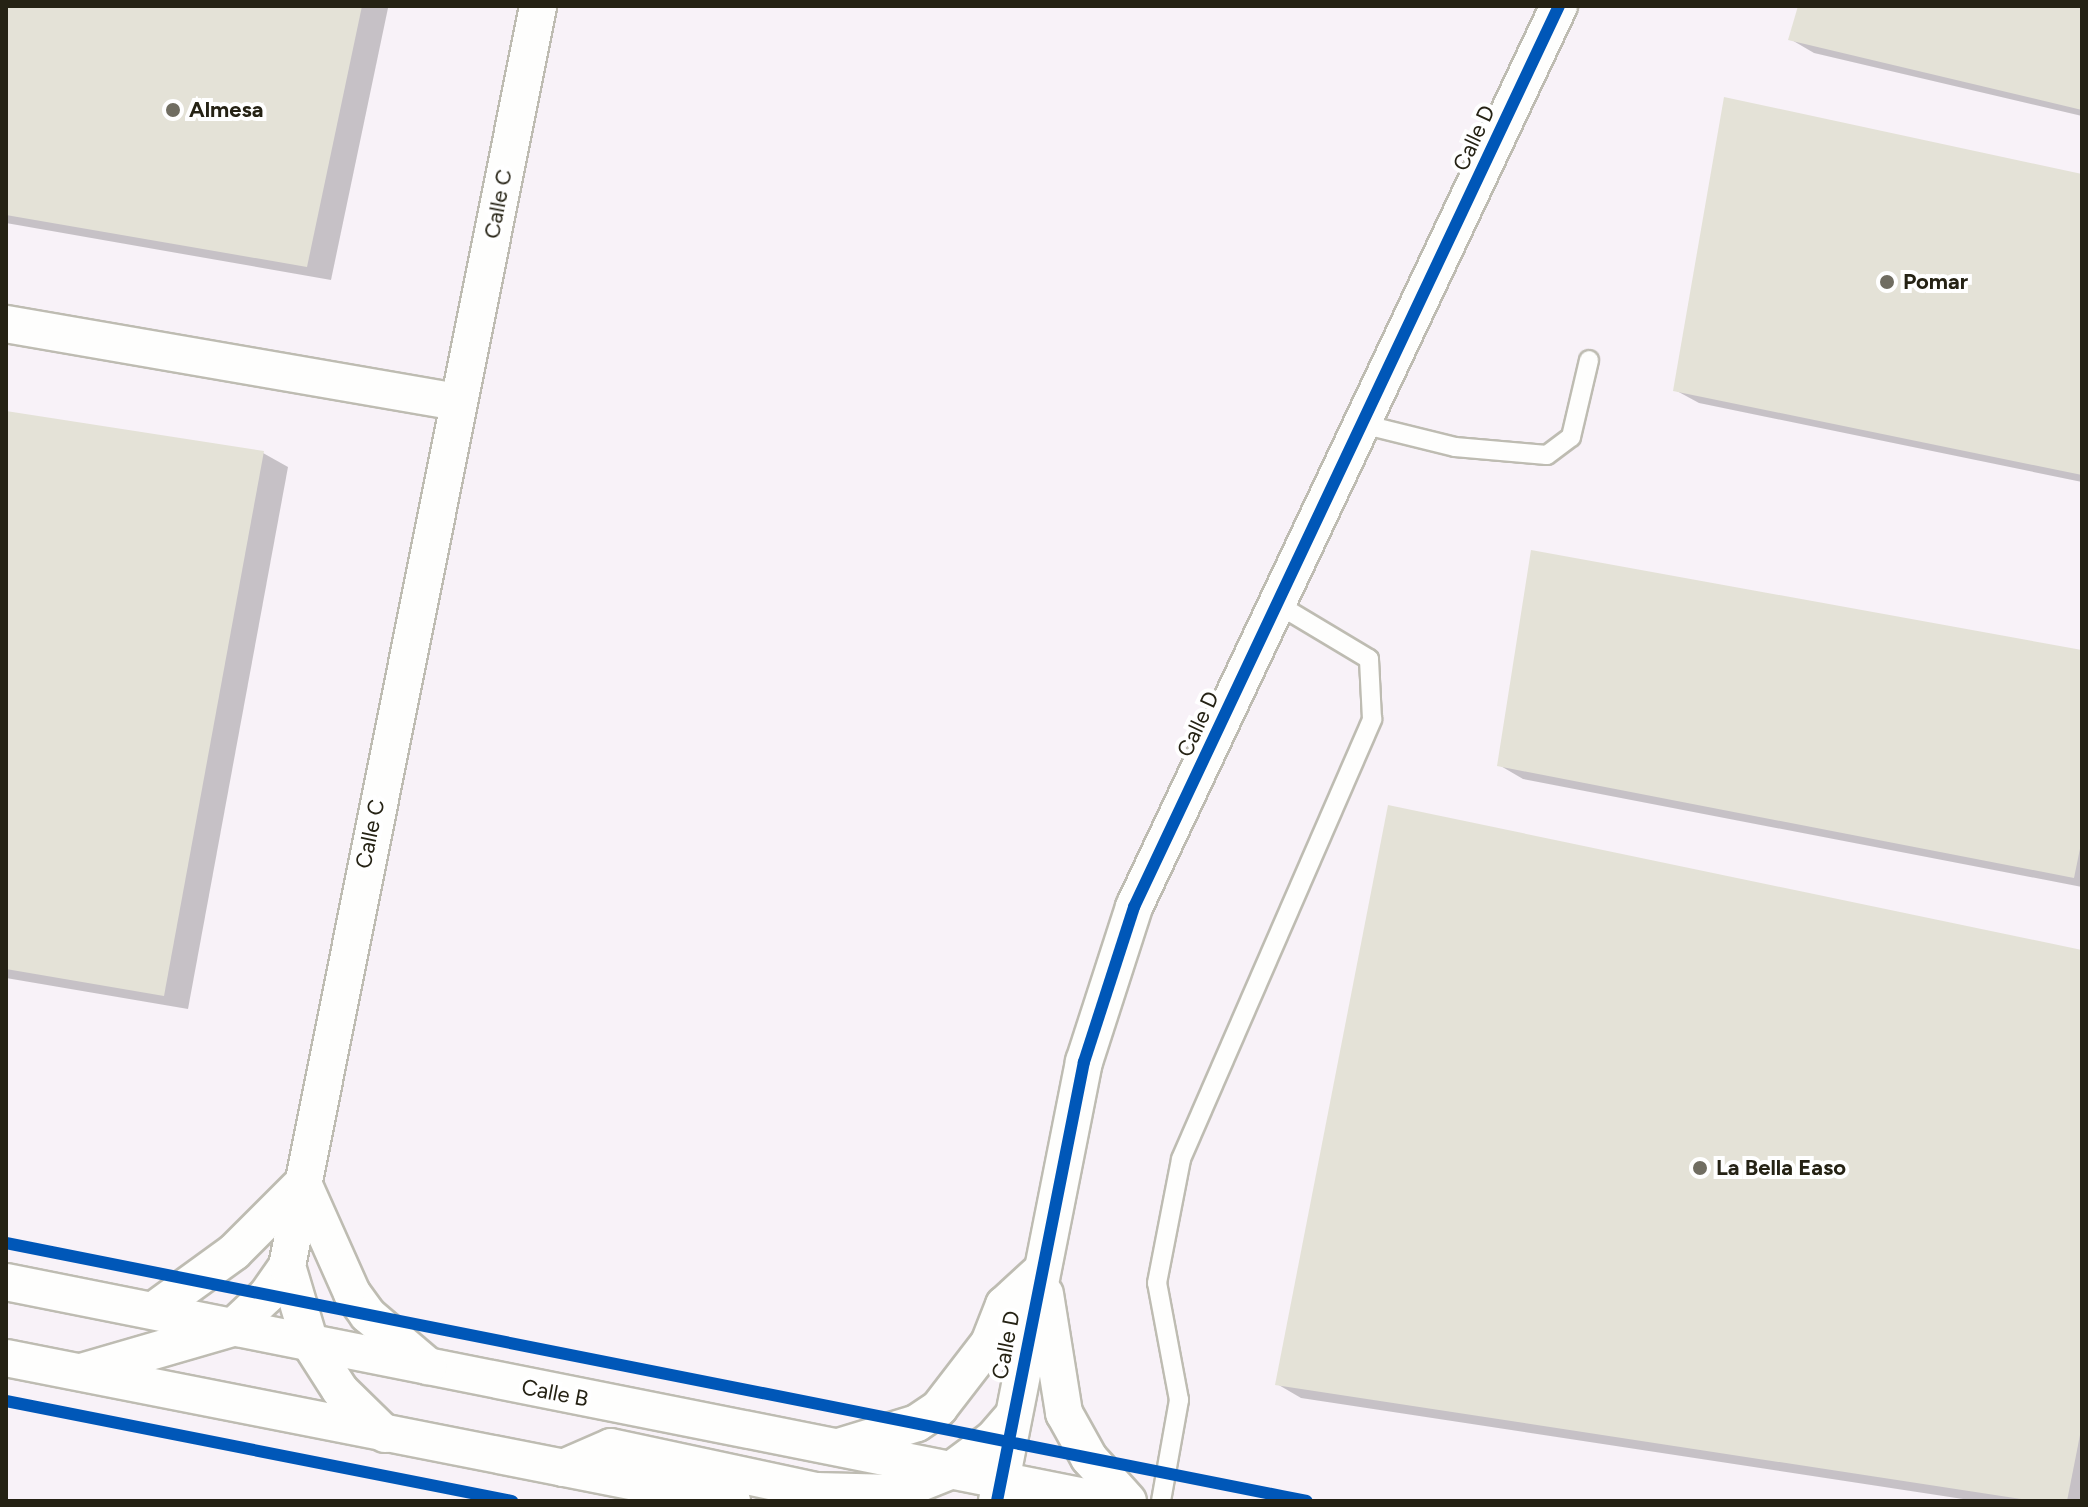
<!DOCTYPE html>
<html>
<head>
<meta charset="utf-8">
<style>
  body { margin:0 }
  #map { position:relative; width:2088px; height:1507px; overflow:hidden; background:#fbf9f1; font-family:Figtree,sans-serif }
  div>[style] { position:absolute }
  .industrial>* { inset:0; background:#f8f2f8; transform-origin:0 0 }
  .shadow>* { inset:0; background:#0003 }
  .building>* { inset:0; background:#e4e2d7 }
  .roads { filter:drop-shadow(2px 0 #bebcb2) drop-shadow(-2px 0 #bebcb2) drop-shadow(0 2px #bebcb2) drop-shadow(0 -2px #bebcb2) }
  .lane>* { height:18px; margin:-9px; padding:0 9px; transform-origin:9px; border-radius:9px; background:#fefefd }
  .street>* { height:36px; margin:-18px; padding:0 18px; transform-origin:18px; border-radius:18px; background:#fefefd }
  .cycleway>* { height:12px; margin:-6px; padding:0 6px; transform-origin:6px; border-radius:6px; background:#0057b8 }
  .dots>* { width:22px; height:22px; translate:-50% -50%; box-sizing:border-box; border:4px solid #fff; border-radius:50% }
  span { translate:-50% -50%; white-space:nowrap; text-align:center; line-height:1.15; -webkit-text-stroke:8px #fff; paint-order:stroke }
  .poi-label { font-size:22px; color:#252214; font-weight:700 }
  .left { translate:0 -50%; text-align:left }
  .street-label { font-size:22px; color:#252214 }
  .frame { position:absolute; inset:0; border:8px solid #252214; pointer-events:none }
</style>
</head>
<body>
<div id="map">
  <div class="industrial">
    <i style="left:6px;top:6px;width:2076px;height:1495px"></i>
  </div>
  <div class="shadow">
    <i style="clip-path:polygon(6px 6px,388px 8px,331px 280px,6px 223px)"></i>
    <i style="clip-path:polygon(1800px 6px,2082px 6px,2082px 116px,1814px 53px,1790px 39px)"></i>
    <i style="clip-path:polygon(2082px 176px,2082px 482px,1699px 403px,1675px 390px)"></i>
    <i style="clip-path:polygon(6px 413px,263px 453px,288px 467px,188px 1009px,6px 978px)"></i>
    <i style="clip-path:polygon(2082px 652px,2082px 887px,1523px 779px,1499px 765px)"></i>
    <i style="clip-path:polygon(2082px 952px,2082px 1501px,1976px 1501px,1301px 1398px,1277px 1384px)"></i>
  </div>
  <div class="building">
    <i style="clip-path:polygon(6px 6px,362px 6px,307px 267px,6px 215px)"></i>
    <i style="clip-path:polygon(1798px 6px,2082px 6px,2082px 110px,1788px 40px)"></i>
    <i style="clip-path:polygon(1724px 97px,2082px 174px,2082px 475px,1673px 391px)"></i>
    <i style="clip-path:polygon(6px 411px,264px 451px,164px 996px,6px 969px)"></i>
    <i style="clip-path:polygon(1531px 550px,2082px 650px,2082px 839px,2074px 878px,1497px 766px)"></i>
    <i style="clip-path:polygon(1388px 805px,2082px 950px,2082px 1425px,2067px 1501px,2034px 1501px,1275px 1385px)"></i>
  </div>
  <div class="roads">
    <div class="lane">
      <i style="left:1362px;top:424px;width:96px;rotate:13.9deg"></i>
      <i style="left:1455px;top:447px;width:92px;rotate:5deg"></i>
      <i style="left:1547px;top:455px;width:30px;rotate:-37deg"></i>
      <i style="left:1571px;top:437px;width:79px;rotate:-76.8deg"></i>
      <i style="left:1161px;top:1501px;width:103px;rotate:-79.9deg"></i>
      <i style="left:1179px;top:1400px;width:119px;rotate:-100.6deg"></i>
      <i style="left:1157px;top:1283px;width:126px;rotate:-79deg"></i>
      <i style="left:1181px;top:1159px;width:480px;rotate:-66.5deg"></i>
      <i style="left:1372px;top:719px;width:60px;rotate:-92.9deg"></i>
      <i style="left:1369px;top:659px;width:107px;rotate:-149.1deg"></i>
    </div>
    <div class="street">
      <i style="left:6px;top:324px;width:459px;rotate:9.8deg"></i>
      <i style="left:287px;top:1266px;width:80px;rotate:73.4deg"></i>
      <i style="left:310px;top:1343px;width:56px;rotate:57.4deg"></i>
      <i style="left:340px;top:1390px;width:63px;rotate:44.4deg"></i>
      <i style="left:6px;top:1282px;width:1121px;rotate:11.27deg"></i>
      <i style="left:1045px;top:1294px;width:121px;rotate:80.9deg"></i>
      <i style="left:1064px;top:1413px;width:51px;rotate:60.9deg"></i>
      <i style="left:1089px;top:1458px;width:58px;rotate:47.8deg"></i>
      <i style="left:154px;top:1310px;width:99px;rotate:-35.9deg"></i>
      <i style="left:234px;top:1252px;width:98px;rotate:-45deg"></i>
      <i style="left:303px;top:1183px;width:120px;rotate:66deg"></i>
      <i style="left:352px;top:1293px;width:27px;rotate:54deg"></i>
      <i style="left:368px;top:1315px;width:79px;rotate:40.4deg"></i>
      <i style="left:6px;top:1358px;width:740px;rotate:11.14deg"></i>
      <i style="left:81px;top:1372px;width:157px;rotate:-16.2deg"></i>
      <i style="left:232px;top:1328px;width:48px;rotate:-43.3deg"></i>
      <i style="left:267px;top:1295px;width:35px;rotate:-55deg"></i>
      <i style="left:287px;top:1266px;width:1285px;rotate:-78.73deg"></i>
      <i style="left:842px;top:1446px;width:78px;rotate:-17deg"></i>
      <i style="left:917px;top:1423px;width:27px;rotate:-34deg"></i>
      <i style="left:939px;top:1408px;width:82px;rotate:-52.4deg"></i>
      <i style="left:989px;top:1343px;width:41px;rotate:-68.5deg"></i>
      <i style="left:1004px;top:1305px;width:50px;rotate:-42.6deg"></i>
      <i style="left:563px;top:1468px;width:52px;rotate:-23.6deg"></i>
      <i style="left:611px;top:1447px;width:210px;rotate:12.1deg"></i>
      <i style="left:816px;top:1491px;width:79px;rotate:1.5deg"></i>
      <i style="left:895px;top:1493px;width:59px;rotate:-21.8deg"></i>
      <i style="left:950px;top:1471px;width:54px;rotate:-36.7deg"></i>
      <i style="left:993px;top:1439px;width:29px;rotate:-49deg"></i>
      <i style="left:997px;top:1501px;width:448px;rotate:-78.8deg"></i>
      <i style="left:1084px;top:1062px;width:163px;rotate:-72.1deg"></i>
      <i style="left:1134px;top:907px;width:996px;rotate:-64.75deg"></i>
    </div>
  </div>
  <div class="cycleway">
    <i style="left:6px;top:1243px;width:1326px;rotate:11.22deg"></i>
    <i style="left:6px;top:1401px;width:516px;rotate:11.18deg"></i>
    <i style="left:997px;top:1501px;width:448px;rotate:-78.8deg"></i>
    <i style="left:1084px;top:1062px;width:163px;rotate:-72.1deg"></i>
    <i style="left:1134px;top:907px;width:996px;rotate:-64.75deg"></i>
  </div>
  <div class="dots">
    <i style="left:173px;top:110px;background:#706d61"></i>
    <i style="left:1887px;top:282px;background:#706d61"></i>
    <i style="left:1700px;top:1168px;background:#706d61"></i>
  </div>
  <div class="poi-label">
    <span class="left" style="left:189px;top:110px">Almesa</span>
    <span class="left" style="left:1903px;top:282px">Pomar</span>
    <span class="left" style="left:1716px;top:1168px">La Bella Easo</span>
  </div>
  <div class="street-label">
    <span style="left:1474px;top:138px;rotate:-65deg">Calle D</span>
    <span style="left:498px;top:204px;rotate:-79deg">Calle C</span>
    <span style="left:1198px;top:724px;rotate:-65deg">Calle D</span>
    <span style="left:370px;top:834px;rotate:-78deg">Calle C</span>
    <span style="left:1006px;top:1345px;rotate:-79deg">Calle D</span>
    <span style="left:555px;top:1393px;rotate:11deg">Calle B</span>
  </div>
  <div class="frame"></div>
</div>
</body>
</html>
